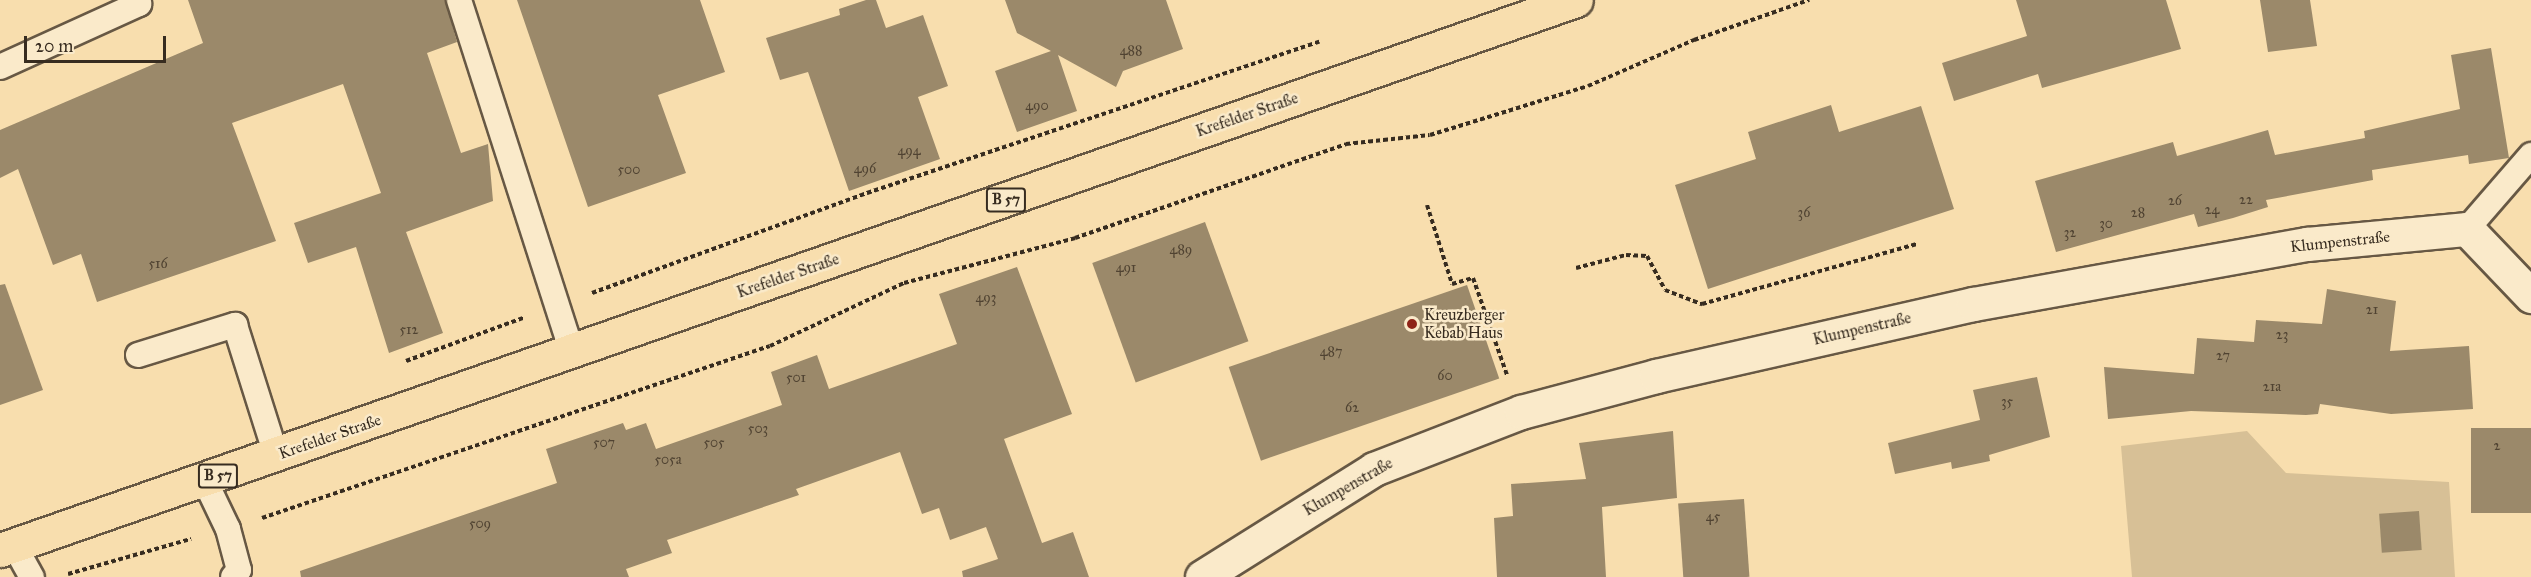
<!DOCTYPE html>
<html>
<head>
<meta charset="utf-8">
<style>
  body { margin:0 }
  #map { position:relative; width:2531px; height:577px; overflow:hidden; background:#f8deae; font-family:"IM FELL Great Primer",serif }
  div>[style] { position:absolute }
  .green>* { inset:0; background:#d7c096 }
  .building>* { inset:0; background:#9b896a; transform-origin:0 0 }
  .path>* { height:4px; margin-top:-2px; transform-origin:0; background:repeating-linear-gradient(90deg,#372c20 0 4.5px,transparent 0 7.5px) }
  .roads { filter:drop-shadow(2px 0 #675844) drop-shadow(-2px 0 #675844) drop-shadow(0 2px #675844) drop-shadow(0 -2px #675844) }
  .service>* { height:24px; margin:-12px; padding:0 12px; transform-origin:12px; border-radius:12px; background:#faeaca }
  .minor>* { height:33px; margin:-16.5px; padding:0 16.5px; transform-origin:16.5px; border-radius:16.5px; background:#faeaca }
  .primary>* { height:33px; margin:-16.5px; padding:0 16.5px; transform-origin:16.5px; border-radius:16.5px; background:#f8deae }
  .dots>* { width:16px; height:16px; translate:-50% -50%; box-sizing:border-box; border:3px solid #faeaca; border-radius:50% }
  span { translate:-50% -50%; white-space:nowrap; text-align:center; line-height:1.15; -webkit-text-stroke:5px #faeaca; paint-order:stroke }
  .number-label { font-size:14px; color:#504332 }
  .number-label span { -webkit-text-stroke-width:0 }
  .shield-label span { padding:2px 4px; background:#faeaca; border:2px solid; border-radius:4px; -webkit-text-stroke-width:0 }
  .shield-label { font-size:15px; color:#372c20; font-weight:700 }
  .street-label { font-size:16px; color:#372c20 }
  .poi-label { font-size:16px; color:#372c20 }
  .left { translate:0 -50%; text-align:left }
  .scale { position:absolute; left:24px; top:36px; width:142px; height:27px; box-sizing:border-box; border:3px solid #372c20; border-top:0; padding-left:8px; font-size:18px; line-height:21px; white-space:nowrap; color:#372c20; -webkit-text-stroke:4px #faeaca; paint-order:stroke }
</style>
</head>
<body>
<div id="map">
  <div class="green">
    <i style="clip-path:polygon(2247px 431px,2286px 473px,2449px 482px,2455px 577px,2132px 577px,2121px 446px)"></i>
  </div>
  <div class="building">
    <i style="clip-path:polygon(188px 0,445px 0,457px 42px,427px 53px,461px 153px,488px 144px,493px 201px,406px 232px,443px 333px,389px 353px,356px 247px,308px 263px,294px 223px,381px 193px,343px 84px,232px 123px,276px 241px,97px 302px,81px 254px,53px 265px,18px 169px,0 178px,0 130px,203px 43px)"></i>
    <i style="clip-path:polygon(517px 0,700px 0,725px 72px,658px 95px,686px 173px,588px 207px)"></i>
    <i style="clip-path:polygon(866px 0,876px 0,886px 28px,923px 15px,948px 86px,918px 97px,940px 159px,849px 191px,808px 72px,780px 80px,766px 38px,840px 15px,839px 9px)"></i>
    <i style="clip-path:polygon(1005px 0,1166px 0,1183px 49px,1123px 71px,1116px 87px,1058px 55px,1077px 111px,1017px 132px,995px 71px,1051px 51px,1017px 33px)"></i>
    <i style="clip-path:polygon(2016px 0,2166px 0,2181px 49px,2042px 88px,2038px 74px,1954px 101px,1942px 63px,2027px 36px)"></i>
    <i style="clip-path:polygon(2260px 0,2310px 0,2317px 46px,2268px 52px)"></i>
    <i style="clip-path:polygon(2491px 48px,2509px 158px,2469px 164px,2468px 155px,2372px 170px,2373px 180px,2266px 200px,2268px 207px,2233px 218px,2198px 227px,2194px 214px,2056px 252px,2035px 181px,2173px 142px,2177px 156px,2268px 130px,2275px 155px,2365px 138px,2364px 131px,2460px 109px,2451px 55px)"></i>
    <i style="clip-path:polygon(1831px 105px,1839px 132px,1921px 106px,1954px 209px,1708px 289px,1675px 185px,1756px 159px,1748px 132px)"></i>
    <i style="left:1205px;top:222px;width:127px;height:120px;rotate:70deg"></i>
    <i style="clip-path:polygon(1017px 267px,1072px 414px,1004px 439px,1042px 543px,1073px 532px,1089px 577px,963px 577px,962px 571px,998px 559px,986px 527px,950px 540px,939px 508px,922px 514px,900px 452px,796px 489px,799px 495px,667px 540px,672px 553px,626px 569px,629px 577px,301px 577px,300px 571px,557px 483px,546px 449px,623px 423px,626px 430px,646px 423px,656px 449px,782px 405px,771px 372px,817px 355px,829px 389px,957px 344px,939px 294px)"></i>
    <i style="clip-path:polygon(5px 284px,43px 390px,0 405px,0 285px)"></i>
    <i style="left:1467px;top:285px;width:99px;height:252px;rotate:71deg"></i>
    <i style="clip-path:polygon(2327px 289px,2396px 301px,2390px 351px,2469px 346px,2473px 409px,2391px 414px,2320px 404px,2318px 414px,2306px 415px,2191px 411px,2108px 419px,2104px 367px,2194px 374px,2197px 338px,2254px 342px,2256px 320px,2322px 324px)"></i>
    <i style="clip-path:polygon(2037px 377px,2050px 437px,1989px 455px,1990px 461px,1952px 469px,1951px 462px,1895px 474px,1888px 443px,1980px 420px,1973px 390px)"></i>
    <i style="left:2531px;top:428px;width:85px;height:60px;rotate:90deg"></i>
    <i style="clip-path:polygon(1673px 431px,1677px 498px,1602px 507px,1606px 577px,1497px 577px,1494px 518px,1513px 516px,1511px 484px,1586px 479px,1579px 443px)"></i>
    <i style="left:1744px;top:499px;width:78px;height:66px;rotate:86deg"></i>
    <i style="left:2419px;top:511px;width:39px;height:40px;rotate:86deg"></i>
  </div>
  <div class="path">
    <i style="left:1427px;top:205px;width:83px;rotate:72.4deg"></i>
    <i style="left:1452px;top:284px;width:22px;rotate:-16deg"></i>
    <i style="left:1473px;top:278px;width:103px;rotate:70.7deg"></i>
    <i style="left:1576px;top:268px;width:52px;rotate:-14.6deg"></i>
    <i style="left:1626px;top:255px;width:21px;rotate:3deg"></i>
    <i style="left:1647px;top:256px;width:38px;rotate:62deg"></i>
    <i style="left:1665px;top:290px;width:40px;rotate:21deg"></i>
    <i style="left:1702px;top:304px;width:223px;rotate:-15.6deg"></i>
    <i style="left:592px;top:293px;width:293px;rotate:-20deg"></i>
    <i style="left:867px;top:193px;width:477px;rotate:-18.5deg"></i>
    <i style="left:406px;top:361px;width:125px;rotate:-20.2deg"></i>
    <i style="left:262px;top:518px;width:536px;rotate:-18.71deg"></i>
    <i style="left:770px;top:346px;width:148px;rotate:-25.2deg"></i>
    <i style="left:904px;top:283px;width:177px;rotate:-14.7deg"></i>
    <i style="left:1075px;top:238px;width:287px;rotate:-19.1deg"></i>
    <i style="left:1346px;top:144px;width:84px;rotate:-6.1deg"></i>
    <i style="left:1430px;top:135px;width:165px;rotate:-17.2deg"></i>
    <i style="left:1588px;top:86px;width:116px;rotate:-23.5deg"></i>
    <i style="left:1694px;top:40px;width:122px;rotate:-19.2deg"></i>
    <i style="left:68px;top:574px;width:128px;rotate:-15.9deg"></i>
  </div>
  <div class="roads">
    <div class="service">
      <i style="left:459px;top:0;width:370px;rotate:72.2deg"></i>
      <i style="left:0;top:67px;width:153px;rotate:-24.4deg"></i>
      <i style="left:139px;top:4px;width:4px;rotate:-117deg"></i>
      <i style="left:2467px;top:229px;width:98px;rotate:-49.1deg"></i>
      <i style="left:138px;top:355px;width:102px;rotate:-17.2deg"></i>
      <i style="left:235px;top:325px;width:136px;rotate:72.5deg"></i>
      <i style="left:205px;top:481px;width:53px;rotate:64.4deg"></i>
      <i style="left:228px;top:529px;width:42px;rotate:75deg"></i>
      <i style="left:239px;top:570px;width:9px;rotate:131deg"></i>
      <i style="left:14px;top:545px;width:37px;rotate:61deg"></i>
    </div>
    <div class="minor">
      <i style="left:1202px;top:577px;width:203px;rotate:-32.1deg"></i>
      <i style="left:1374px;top:469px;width:158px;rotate:-21.2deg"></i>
      <i style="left:1521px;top:412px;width:140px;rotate:-14.9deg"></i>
      <i style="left:1656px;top:376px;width:325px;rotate:-12.8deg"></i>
      <i style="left:1973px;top:304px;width:339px;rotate:-10.2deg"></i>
      <i style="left:2307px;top:244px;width:161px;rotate:-5.4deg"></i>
      <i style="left:2467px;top:229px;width:93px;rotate:46.3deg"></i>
    </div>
    <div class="primary">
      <i style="left:0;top:550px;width:1669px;rotate:-19.24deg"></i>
    </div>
  </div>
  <div class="dots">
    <i style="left:1412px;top:324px;background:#8f2418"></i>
  </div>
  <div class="number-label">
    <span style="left:1131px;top:51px">488</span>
    <span style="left:1037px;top:106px">490</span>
    <span style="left:909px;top:151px">494</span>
    <span style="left:865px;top:169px">496</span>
    <span style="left:629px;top:170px">500</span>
    <span style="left:2246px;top:200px">22</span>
    <span style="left:2175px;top:201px">26</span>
    <span style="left:2212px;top:210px">24</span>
    <span style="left:1804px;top:213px">36</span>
    <span style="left:2138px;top:213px">28</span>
    <span style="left:2106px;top:224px">30</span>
    <span style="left:2070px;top:233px">32</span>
    <span style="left:1181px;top:250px">489</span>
    <span style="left:158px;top:264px">516</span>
    <span style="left:1126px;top:268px">491</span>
    <span style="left:986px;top:298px">493</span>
    <span style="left:2372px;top:310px">21</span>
    <span style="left:409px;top:330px">512</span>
    <span style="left:2282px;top:335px">23</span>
    <span style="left:1331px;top:352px">487</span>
    <span style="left:2223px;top:356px">27</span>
    <span style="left:1445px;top:376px">60</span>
    <span style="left:796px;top:378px">501</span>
    <span style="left:2272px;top:387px">21a</span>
    <span style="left:2007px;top:402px">35</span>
    <span style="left:1352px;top:408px">62</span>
    <span style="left:758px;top:429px">503</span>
    <span style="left:604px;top:443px">507</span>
    <span style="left:714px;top:443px">505</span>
    <span style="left:2497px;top:446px">2</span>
    <span style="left:668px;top:460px">505a</span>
    <span style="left:1713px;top:517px">45</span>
    <span style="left:480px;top:524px">509</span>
  </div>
  <div class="shield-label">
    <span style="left:1006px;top:200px">B 57</span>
    <span style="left:218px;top:476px">B 57</span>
  </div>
  <div class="street-label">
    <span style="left:1247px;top:115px;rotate:-19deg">Krefelder Straße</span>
    <span style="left:2340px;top:242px;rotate:-6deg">Klumpenstraße</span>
    <span style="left:788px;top:276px;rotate:-19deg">Krefelder Straße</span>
    <span style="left:1862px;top:329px;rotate:-13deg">Klumpenstraße</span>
    <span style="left:330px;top:437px;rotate:-19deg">Krefelder Straße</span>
    <span style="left:1348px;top:487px;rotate:-30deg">Klumpenstraße</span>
  </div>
  <div class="poi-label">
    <span class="left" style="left:1424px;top:324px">Kreuzberger<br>Kebab Haus</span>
  </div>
  <div class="scale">20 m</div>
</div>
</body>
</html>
